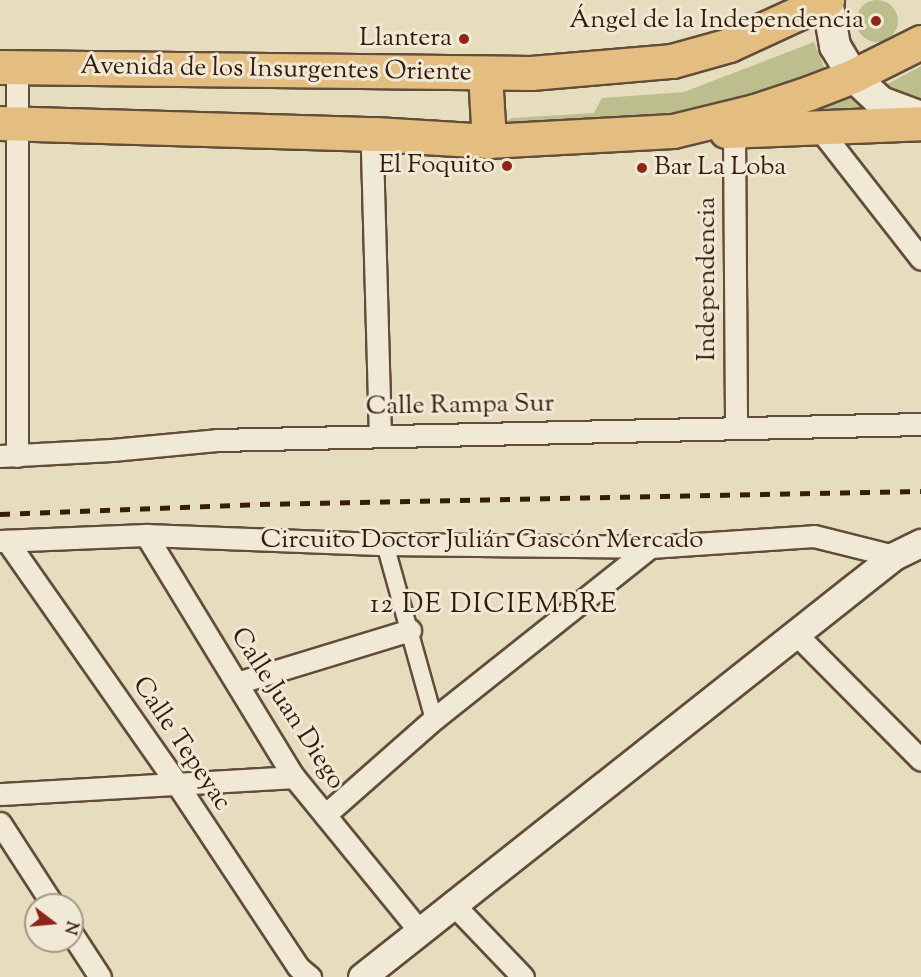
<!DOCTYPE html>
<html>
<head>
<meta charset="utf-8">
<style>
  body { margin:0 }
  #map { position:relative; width:921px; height:977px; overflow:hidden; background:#e6ddbf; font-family:"Sorts Mill Goudy",serif }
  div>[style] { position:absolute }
  .green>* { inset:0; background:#bcbf8d }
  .round { border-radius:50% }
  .roads { filter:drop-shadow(2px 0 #634c39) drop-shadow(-2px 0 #634c39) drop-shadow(0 2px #634c39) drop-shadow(0 -2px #634c39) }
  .pedestrian>* { height:16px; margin:-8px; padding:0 8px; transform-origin:8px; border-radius:8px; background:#efe9d5 }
  .minor>* { height:21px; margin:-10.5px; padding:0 10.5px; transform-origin:10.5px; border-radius:10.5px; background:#efe9d5 }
  .tertiary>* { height:27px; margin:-13.5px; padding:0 13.5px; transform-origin:13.5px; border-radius:13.5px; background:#efe9d5 }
  .secondary>* { height:30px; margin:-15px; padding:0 15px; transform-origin:15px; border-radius:15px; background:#efe9d5 }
  .trunk>* { height:33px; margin:-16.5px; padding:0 16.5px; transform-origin:16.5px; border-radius:16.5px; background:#e3be80 }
  .rail>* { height:4.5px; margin-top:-2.25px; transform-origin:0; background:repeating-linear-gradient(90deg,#371c0c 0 10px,transparent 0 20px) }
  .dots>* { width:16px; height:16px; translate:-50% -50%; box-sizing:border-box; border:3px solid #efe9d5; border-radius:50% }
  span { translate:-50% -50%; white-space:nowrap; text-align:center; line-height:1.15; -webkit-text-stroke:6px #efe9d5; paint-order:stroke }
  .poi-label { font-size:26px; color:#371c0c }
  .right { translate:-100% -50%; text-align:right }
  .left { translate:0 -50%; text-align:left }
  .street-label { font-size:26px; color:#371c0c }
  .neighbourhood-label { font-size:27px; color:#371c0c; letter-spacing:1.5px }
  .north { position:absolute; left:24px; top:893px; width:60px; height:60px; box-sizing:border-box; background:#efe9d5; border:2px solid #a59785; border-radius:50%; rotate:106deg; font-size:16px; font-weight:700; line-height:24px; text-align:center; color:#371c0c }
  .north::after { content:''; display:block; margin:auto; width:21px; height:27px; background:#8f2418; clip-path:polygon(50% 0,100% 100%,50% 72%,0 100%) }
</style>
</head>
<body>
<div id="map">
  <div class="green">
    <i class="round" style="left:856px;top:0;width:42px;height:42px"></i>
    <i style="clip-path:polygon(814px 42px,825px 69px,782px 87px,671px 118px,499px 124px,512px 118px,594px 113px,602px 98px,684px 92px)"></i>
    <i style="clip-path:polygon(921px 66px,921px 112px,884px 86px)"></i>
    <i style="clip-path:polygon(860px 92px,869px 108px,807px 112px,827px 104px)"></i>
  </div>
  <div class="roads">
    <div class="pedestrian">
      <i style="left:385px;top:544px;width:182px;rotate:74.4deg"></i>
    </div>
    <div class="minor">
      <i style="left:818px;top:127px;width:167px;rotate:52deg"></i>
      <i style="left:734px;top:131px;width:296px;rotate:89.6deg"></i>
      <i style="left:375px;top:134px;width:17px;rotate:100deg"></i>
      <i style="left:372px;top:151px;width:284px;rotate:88.4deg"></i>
      <i style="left:0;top:456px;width:112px;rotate:-3.1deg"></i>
      <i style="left:112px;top:450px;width:105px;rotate:-5.4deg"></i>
      <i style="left:217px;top:440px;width:704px;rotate:-1.3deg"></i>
      <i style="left:17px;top:456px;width:390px;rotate:-90deg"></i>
      <i style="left:146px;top:535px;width:284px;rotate:58.6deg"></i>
      <i style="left:294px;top:777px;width:198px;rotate:50.8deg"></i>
      <i style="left:0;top:541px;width:146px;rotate:-2.4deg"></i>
      <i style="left:146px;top:535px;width:239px;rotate:2.2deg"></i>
      <i style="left:385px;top:544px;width:265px;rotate:0.6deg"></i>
      <i style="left:650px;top:547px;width:164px;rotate:-3.8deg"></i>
      <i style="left:814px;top:536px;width:82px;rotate:14deg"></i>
      <i style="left:7px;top:541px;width:297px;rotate:55deg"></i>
      <i style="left:177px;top:784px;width:219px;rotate:56.5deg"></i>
      <i style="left:298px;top:967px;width:16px;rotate:40deg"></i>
      <i style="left:796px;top:634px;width:177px;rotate:45.2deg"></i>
      <i style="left:237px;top:683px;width:181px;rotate:-17deg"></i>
      <i style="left:0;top:794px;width:294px;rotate:-3.3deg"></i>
      <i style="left:325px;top:815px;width:145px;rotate:-41.4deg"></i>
      <i style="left:434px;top:719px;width:276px;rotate:-38.5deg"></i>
      <i style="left:0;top:823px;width:98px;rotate:57.1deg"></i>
      <i style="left:453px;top:904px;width:101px;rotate:46.2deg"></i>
      <i style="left:72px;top:934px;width:51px;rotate:56.9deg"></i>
    </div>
    <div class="tertiary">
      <i style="left:362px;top:977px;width:678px;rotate:-38.36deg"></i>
      <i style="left:894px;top:556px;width:30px;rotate:-26deg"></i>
    </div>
    <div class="secondary">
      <i style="left:827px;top:0;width:47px;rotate:80.1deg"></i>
      <i style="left:835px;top:46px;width:35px;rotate:59deg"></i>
      <i style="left:853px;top:76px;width:38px;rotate:43deg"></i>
      <i style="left:881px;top:102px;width:43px;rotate:20.6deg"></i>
    </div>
    <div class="trunk">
      <i style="left:0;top:67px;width:531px;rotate:0.65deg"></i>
      <i style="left:531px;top:73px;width:142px;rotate:-4.9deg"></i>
      <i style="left:672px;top:61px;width:59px;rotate:-15.7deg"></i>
      <i style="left:729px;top:45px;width:108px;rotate:-24.7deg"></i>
      <i style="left:485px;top:74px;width:67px;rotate:86.6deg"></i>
      <i style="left:0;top:123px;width:375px;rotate:1.7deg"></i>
      <i style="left:375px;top:134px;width:114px;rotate:3.5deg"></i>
      <i style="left:489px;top:141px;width:184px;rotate:-3.1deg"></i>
      <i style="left:673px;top:131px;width:84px;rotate:-13.7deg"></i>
      <i style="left:755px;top:111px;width:57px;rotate:-18.4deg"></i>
      <i style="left:809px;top:93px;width:47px;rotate:-21.1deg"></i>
      <i style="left:853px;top:76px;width:76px;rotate:-26.6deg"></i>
      <i style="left:726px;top:131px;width:195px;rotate:-2.3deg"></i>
    </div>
  </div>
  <div class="rail">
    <i style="left:0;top:514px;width:260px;rotate:-2.2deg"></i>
    <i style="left:260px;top:504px;width:661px;rotate:-1.13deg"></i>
  </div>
  <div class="dots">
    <i style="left:876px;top:21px;background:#8f2418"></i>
    <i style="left:464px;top:39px;background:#8f2418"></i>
    <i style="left:507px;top:166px;background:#8f2418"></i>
    <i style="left:642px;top:168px;background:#8f2418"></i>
  </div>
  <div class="poi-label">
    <span class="right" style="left:864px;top:21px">Ángel de la Independencia</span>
    <span class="right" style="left:452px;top:39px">Llantera</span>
    <span class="right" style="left:495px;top:166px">El Foquito</span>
    <span class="left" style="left:654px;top:168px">Bar La Loba</span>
  </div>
  <div class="street-label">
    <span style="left:276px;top:70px;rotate:1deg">Avenida de los Insurgentes Oriente</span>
    <span style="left:708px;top:279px;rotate:-90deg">Independencia</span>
    <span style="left:460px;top:406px;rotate:-1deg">Calle Rampa Sur</span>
    <span style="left:482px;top:541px">Circuito Doctor Julián Gascón Mercado</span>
    <span style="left:287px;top:709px;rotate:57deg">Calle Juan Diego</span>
    <span style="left:181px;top:744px;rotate:56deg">Calle Tepeyac</span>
  </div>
  <div class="neighbourhood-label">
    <span style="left:494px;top:606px">12 DE DICIEMBRE</span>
  </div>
  <div class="north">N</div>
</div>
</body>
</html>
